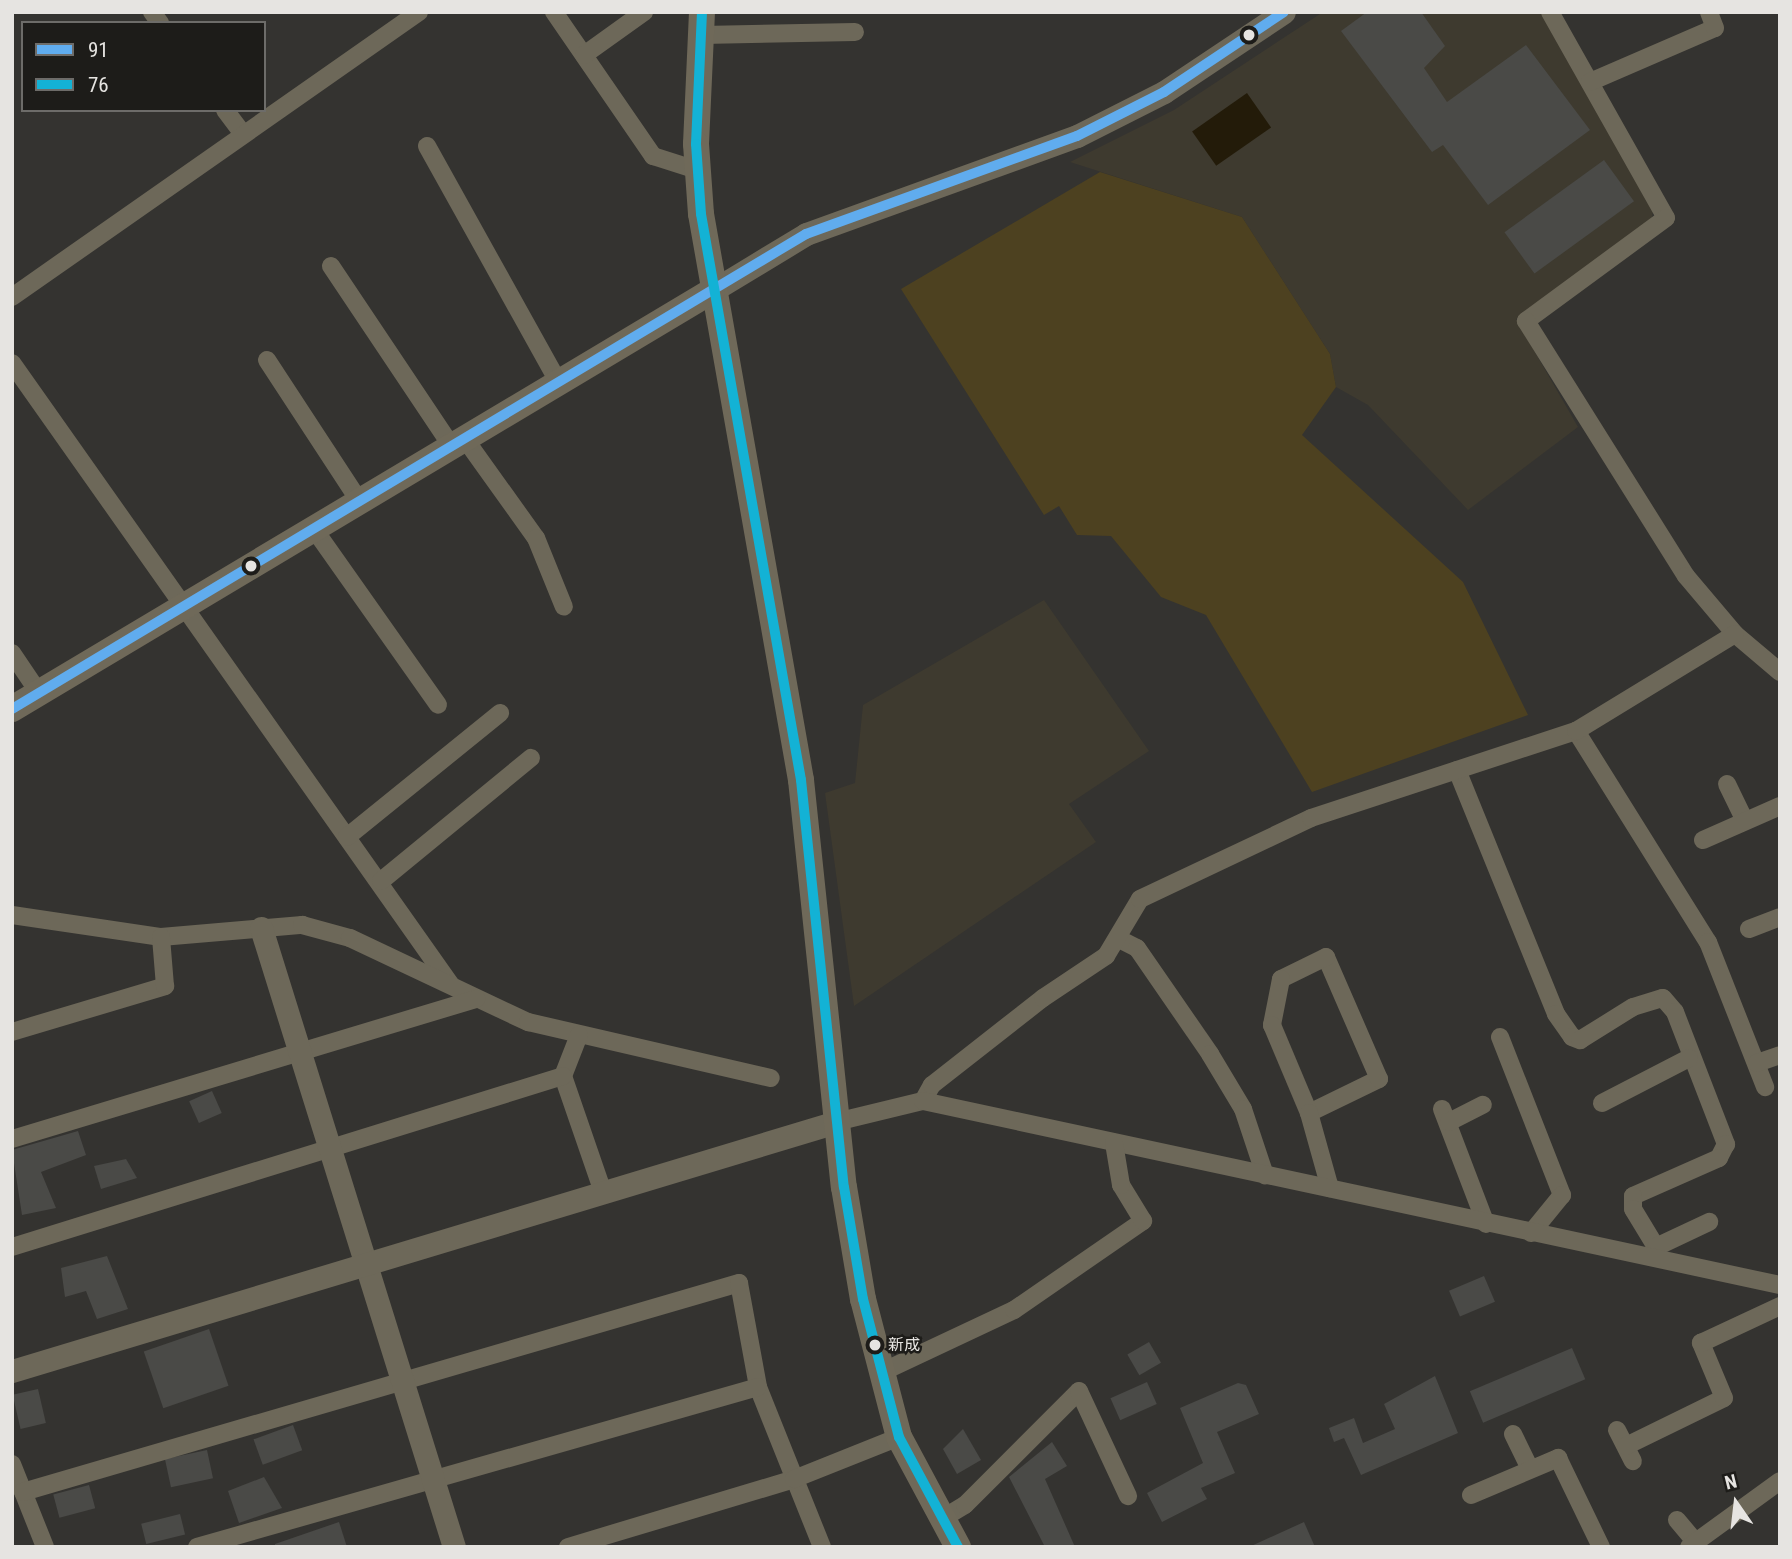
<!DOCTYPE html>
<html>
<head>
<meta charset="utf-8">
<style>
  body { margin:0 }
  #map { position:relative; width:1792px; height:1559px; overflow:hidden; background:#343330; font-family:"Roboto Condensed","Noto Sans JP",sans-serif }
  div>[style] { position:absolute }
  .built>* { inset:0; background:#3e3a2f }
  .green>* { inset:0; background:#4d4120 }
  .water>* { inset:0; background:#231b09; transform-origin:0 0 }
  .building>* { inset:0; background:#4a4a47; transform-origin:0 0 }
  .minor>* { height:18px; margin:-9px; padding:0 9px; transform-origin:9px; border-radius:9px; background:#6d6859 }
  .tertiary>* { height:23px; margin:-11.5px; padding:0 11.5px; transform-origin:11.5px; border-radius:11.5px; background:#6d6859 }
  .secondary>* { height:26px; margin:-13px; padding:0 13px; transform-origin:13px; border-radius:13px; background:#6f6959 }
  .bus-1>* { height:10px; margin:-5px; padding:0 5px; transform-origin:5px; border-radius:5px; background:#60acee }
  .bus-2>* { height:10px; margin:-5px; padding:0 5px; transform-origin:5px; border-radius:5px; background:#13b2d5 }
  .dots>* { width:19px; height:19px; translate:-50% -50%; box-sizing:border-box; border:4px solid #1d1c19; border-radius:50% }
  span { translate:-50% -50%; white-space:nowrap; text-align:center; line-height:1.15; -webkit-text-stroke:5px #1d1c19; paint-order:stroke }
  .bus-label { font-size:16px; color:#e6e4e1 }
  .left { translate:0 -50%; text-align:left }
  .frame { position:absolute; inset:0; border:14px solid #e6e4e1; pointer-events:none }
  .legend { position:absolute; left:21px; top:21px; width:245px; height:91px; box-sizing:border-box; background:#1d1c19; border:2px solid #6d6c69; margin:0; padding:9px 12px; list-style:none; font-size:21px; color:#e6e4e1 }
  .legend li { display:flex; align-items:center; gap:14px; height:35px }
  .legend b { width:35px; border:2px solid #6d6c69 }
  .north { position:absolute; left:1701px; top:1468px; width:70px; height:70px; -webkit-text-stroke:5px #1d1c19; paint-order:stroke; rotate:346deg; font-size:19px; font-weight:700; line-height:28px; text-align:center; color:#e6e4e1 }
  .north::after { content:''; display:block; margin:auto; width:24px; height:32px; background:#e6e4e1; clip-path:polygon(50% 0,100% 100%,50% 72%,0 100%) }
</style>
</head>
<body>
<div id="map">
  <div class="built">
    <i style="clip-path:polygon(1323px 12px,1543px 12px,1653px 207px,1652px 221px,1516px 319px,1578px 427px,1468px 510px,1368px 405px,1336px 387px,1330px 354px,1242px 217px,1070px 162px,1174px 110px)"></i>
    <i style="clip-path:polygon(1044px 600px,1149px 751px,1069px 804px,1096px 842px,854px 1006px,825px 793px,855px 783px,863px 705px)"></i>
  </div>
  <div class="green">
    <i style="clip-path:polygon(1100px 172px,1242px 217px,1330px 354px,1336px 387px,1302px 435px,1463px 582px,1528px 715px,1312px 792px,1206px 615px,1161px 597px,1111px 536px,1077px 535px,1059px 506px,1044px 515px,901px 289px)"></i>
  </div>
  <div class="water">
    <i style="left:1247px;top:93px;width:42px;height:67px;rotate:55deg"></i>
  </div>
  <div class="building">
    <i style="clip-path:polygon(1367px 12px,1421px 12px,1445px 46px,1424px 68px,1447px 102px,1526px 45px,1590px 130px,1488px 205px,1443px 145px,1432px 152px,1341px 31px)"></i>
    <i style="left:1604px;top:160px;width:51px;height:123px;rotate:54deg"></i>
    <i style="left:212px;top:1091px;width:24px;height:25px;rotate:66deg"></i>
    <i style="clip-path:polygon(78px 1131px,86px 1155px,41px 1172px,56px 1208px,22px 1215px,12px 1150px)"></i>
    <i style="clip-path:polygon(126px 1159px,137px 1178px,101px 1189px,94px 1166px)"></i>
    <i style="clip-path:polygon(107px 1256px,128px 1309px,97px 1319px,86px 1291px,65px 1297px,61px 1268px)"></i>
    <i style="left:1484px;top:1276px;width:28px;height:38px;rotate:67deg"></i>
    <i style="left:209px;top:1329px;width:60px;height:69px;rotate:71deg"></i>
    <i style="left:1149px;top:1342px;width:24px;height:25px;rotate:60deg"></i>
    <i style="left:1572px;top:1348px;width:34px;height:111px;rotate:67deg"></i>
    <i style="clip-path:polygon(1435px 1376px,1458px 1433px,1361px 1475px,1344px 1438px,1334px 1442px,1329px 1428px,1354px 1418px,1363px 1443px,1395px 1429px,1384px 1404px)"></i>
    <i style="left:1147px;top:1382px;width:24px;height:40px;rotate:66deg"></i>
    <i style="clip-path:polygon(1238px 1383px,1246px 1385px,1259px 1414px,1217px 1432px,1235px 1473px,1201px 1488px,1207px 1499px,1162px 1522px,1147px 1493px,1203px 1463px,1180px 1408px)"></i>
    <i style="left:38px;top:1389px;width:35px;height:26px;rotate:77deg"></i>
    <i style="left:293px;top:1425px;width:27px;height:42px;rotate:70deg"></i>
    <i style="clip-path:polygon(963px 1429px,981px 1460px,957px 1474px,943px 1449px)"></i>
    <i style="clip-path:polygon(1052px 1442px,1067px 1466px,1045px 1479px,1075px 1547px,1045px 1547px,1009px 1477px)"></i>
    <i style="left:207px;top:1450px;width:29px;height:43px;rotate:78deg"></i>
    <i style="clip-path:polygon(264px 1477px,282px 1508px,239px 1523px,228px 1491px)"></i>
    <i style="left:89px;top:1485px;width:24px;height:37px;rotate:75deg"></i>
    <i style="left:180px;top:1514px;width:21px;height:40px;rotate:76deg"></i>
    <i style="clip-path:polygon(339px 1522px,347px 1547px,275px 1547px,275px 1544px)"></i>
    <i style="clip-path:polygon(1304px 1522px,1315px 1547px,1249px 1547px)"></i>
  </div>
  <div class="minor">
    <i style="left:152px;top:12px;width:14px;rotate:54deg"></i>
    <i style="left:554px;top:12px;width:175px;rotate:55.5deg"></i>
    <i style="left:653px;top:156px;width:46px;rotate:17.7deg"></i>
    <i style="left:1550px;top:12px;width:236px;rotate:60.6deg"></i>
    <i style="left:1666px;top:218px;width:174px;rotate:143.7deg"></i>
    <i style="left:1526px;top:321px;width:301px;rotate:57.9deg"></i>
    <i style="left:1686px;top:576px;width:76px;rotate:49.8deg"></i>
    <i style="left:1735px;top:634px;width:59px;rotate:40.2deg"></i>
    <i style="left:702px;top:35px;width:153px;rotate:-1.1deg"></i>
    <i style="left:584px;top:55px;width:74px;rotate:-35.6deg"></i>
    <i style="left:1590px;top:82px;width:136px;rotate:-23.4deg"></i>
    <i style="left:1715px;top:28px;width:17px;rotate:-111deg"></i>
    <i style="left:225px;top:110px;width:30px;rotate:53deg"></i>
    <i style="left:427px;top:146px;width:269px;rotate:60.9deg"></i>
    <i style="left:331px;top:266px;width:218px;rotate:56.2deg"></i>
    <i style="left:12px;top:297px;width:497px;rotate:-35deg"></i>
    <i style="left:267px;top:360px;width:170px;rotate:56.8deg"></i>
    <i style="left:12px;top:363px;width:761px;rotate:54.79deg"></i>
    <i style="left:465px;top:439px;width:122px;rotate:54.4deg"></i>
    <i style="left:536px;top:538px;width:74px;rotate:67.9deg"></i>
    <i style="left:314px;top:529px;width:215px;rotate:54.8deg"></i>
    <i style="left:12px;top:653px;width:48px;rotate:56deg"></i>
    <i style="left:1576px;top:731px;width:249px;rotate:58deg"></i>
    <i style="left:1708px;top:942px;width:156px;rotate:68.5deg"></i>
    <i style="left:1457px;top:770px;width:263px;rotate:67.9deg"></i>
    <i style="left:1556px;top:1014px;width:28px;rotate:55deg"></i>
    <i style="left:1572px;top:1037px;width:9px;rotate:21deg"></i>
    <i style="left:1580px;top:1040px;width:62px;rotate:-31.9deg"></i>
    <i style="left:1633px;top:1007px;width:31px;rotate:-17deg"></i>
    <i style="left:1663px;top:998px;width:18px;rotate:49deg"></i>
    <i style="left:1675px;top:1012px;width:142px;rotate:68.9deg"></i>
    <i style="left:1726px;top:1144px;width:16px;rotate:117deg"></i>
    <i style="left:1719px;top:1158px;width:94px;rotate:156.2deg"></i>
    <i style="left:1633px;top:1196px;width:13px;rotate:90deg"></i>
    <i style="left:1633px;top:1209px;width:44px;rotate:58.8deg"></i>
    <i style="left:1656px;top:1247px;width:59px;rotate:-25.3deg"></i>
    <i style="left:1727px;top:784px;width:41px;rotate:64.1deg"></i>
    <i style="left:347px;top:837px;width:197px;rotate:-39deg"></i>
    <i style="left:1703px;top:840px;width:84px;rotate:-23.8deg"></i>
    <i style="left:381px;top:881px;width:194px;rotate:-39.4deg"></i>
    <i style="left:12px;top:915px;width:151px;rotate:8.4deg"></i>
    <i style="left:161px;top:937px;width:142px;rotate:-4.9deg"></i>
    <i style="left:302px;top:925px;width:50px;rotate:15.2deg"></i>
    <i style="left:350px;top:938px;width:197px;rotate:25.3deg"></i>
    <i style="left:528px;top:1022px;width:249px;rotate:13deg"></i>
    <i style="left:1749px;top:929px;width:33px;rotate:-21deg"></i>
    <i style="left:1119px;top:939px;width:20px;rotate:27deg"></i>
    <i style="left:1137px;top:948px;width:129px;rotate:55.4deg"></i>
    <i style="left:1210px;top:1054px;width:64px;rotate:59deg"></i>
    <i style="left:1243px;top:1109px;width:70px;rotate:71.6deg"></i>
    <i style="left:12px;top:1032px;width:160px;rotate:-16.7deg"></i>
    <i style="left:165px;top:986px;width:49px;rotate:-94.7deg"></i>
    <i style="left:579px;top:1035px;width:44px;rotate:111.3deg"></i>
    <i style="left:563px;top:1076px;width:123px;rotate:71deg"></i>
    <i style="left:1500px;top:1037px;width:170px;rotate:68.6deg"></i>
    <i style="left:1562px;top:1195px;width:49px;rotate:129.2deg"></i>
    <i style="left:1757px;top:1063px;width:24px;rotate:-19deg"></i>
    <i style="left:923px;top:1101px;width:18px;rotate:-61deg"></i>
    <i style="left:932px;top:1085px;width:141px;rotate:-38.1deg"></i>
    <i style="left:1043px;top:998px;width:76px;rotate:-33.7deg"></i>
    <i style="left:1106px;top:956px;width:66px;rotate:-59.2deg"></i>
    <i style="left:1140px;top:899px;width:189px;rotate:-25.3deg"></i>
    <i style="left:1311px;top:818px;width:279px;rotate:-18.2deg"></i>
    <i style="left:1576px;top:731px;width:186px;rotate:-31.4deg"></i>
    <i style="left:1602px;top:1103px;width:98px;rotate:-27.3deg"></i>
    <i style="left:1442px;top:1109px;width:123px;rotate:69.1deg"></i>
    <i style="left:1309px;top:1113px;width:78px;rotate:-25.9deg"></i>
    <i style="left:1379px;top:1079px;width:133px;rotate:-113.5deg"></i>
    <i style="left:1326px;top:957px;width:50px;rotate:153.9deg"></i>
    <i style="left:1281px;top:979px;width:47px;rotate:101.1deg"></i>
    <i style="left:1272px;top:1025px;width:95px;rotate:67.2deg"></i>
    <i style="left:1309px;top:1113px;width:78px;rotate:74.4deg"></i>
    <i style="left:836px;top:1122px;width:89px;rotate:-13.6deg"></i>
    <i style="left:923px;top:1101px;width:877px;rotate:12.12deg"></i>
    <i style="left:1449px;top:1122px;width:38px;rotate:-27deg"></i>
    <i style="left:12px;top:1139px;width:485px;rotate:-16.8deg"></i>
    <i style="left:12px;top:1247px;width:577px;rotate:-17.24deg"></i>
    <i style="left:880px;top:1373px;width:148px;rotate:-25.2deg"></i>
    <i style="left:1014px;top:1310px;width:157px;rotate:-34.6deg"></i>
    <i style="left:1143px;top:1221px;width:42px;rotate:-121.4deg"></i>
    <i style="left:1121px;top:1185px;width:43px;rotate:-99.5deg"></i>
    <i style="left:1617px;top:1430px;width:35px;rotate:63deg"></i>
    <i style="left:1513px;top:1434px;width:37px;rotate:64deg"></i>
    <i style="left:1626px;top:1446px;width:109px;rotate:-26.1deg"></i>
    <i style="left:1724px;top:1398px;width:60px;rotate:-112.7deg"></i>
    <i style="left:1701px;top:1343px;width:87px;rotate:-25.1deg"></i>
    <i style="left:12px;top:1464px;width:89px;rotate:68.3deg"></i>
    <i style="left:23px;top:1492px;width:746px;rotate:-16.27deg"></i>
    <i style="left:739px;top:1283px;width:106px;rotate:79.6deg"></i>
    <i style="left:758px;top:1387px;width:172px;rotate:68.2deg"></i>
    <i style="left:1471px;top:1495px;width:95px;rotate:-23deg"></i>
    <i style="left:1558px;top:1458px;width:99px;rotate:64.2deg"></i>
    <i style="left:940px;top:1520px;width:29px;rotate:-31deg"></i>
    <i style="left:965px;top:1505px;width:161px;rotate:-45deg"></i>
    <i style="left:1079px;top:1391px;width:116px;rotate:65deg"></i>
    <i style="left:1677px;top:1520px;width:30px;rotate:50deg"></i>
    <i style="left:197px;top:1547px;width:583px;rotate:-15.92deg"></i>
    <i style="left:568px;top:1547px;width:236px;rotate:-16.7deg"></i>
    <i style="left:794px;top:1479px;width:113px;rotate:-21.8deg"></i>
    <i style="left:1689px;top:1547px;width:112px;rotate:-36deg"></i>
  </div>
  <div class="tertiary">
    <i style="left:712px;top:291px;width:110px;rotate:-31.2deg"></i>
    <i style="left:806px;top:234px;width:288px;rotate:-19.9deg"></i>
    <i style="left:1077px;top:136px;width:97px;rotate:-26.8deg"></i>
    <i style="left:1164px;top:92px;width:144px;rotate:-33.7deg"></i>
    <i style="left:261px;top:928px;width:648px;rotate:72.68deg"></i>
    <i style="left:12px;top:1371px;width:861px;rotate:-16.81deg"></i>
  </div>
  <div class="secondary">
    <i style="left:702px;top:12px;width:132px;rotate:92.6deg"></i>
    <i style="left:696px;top:144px;width:70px;rotate:85.9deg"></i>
    <i style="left:701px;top:214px;width:575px;rotate:79.98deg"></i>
    <i style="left:801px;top:780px;width:409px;rotate:84deg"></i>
    <i style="left:844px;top:1187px;width:114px;rotate:80.4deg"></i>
    <i style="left:863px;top:1299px;width:143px;rotate:75.4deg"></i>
    <i style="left:899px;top:1437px;width:125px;rotate:61.8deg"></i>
    <i style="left:12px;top:709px;width:815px;rotate:-30.84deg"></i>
  </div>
  <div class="bus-1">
    <i style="left:12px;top:709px;width:925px;rotate:-30.89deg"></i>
    <i style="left:806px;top:234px;width:288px;rotate:-19.9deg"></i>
    <i style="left:1077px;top:136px;width:97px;rotate:-26.8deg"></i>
    <i style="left:1164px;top:92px;width:144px;rotate:-33.7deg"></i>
  </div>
  <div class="bus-2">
    <i style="left:702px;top:12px;width:132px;rotate:92.6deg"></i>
    <i style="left:696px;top:144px;width:70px;rotate:85.9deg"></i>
    <i style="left:701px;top:214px;width:575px;rotate:79.98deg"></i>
    <i style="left:801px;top:780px;width:409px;rotate:84deg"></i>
    <i style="left:844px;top:1187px;width:114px;rotate:80.4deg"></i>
    <i style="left:863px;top:1299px;width:143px;rotate:75.4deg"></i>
    <i style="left:899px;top:1437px;width:125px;rotate:61.8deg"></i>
  </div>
  <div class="dots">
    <i style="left:1249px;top:35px;background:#e6e4e1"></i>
    <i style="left:251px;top:566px;background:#e6e4e1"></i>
    <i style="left:875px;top:1345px;background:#e6e4e1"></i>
  </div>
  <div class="bus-label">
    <span class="left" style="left:888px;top:1345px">新成</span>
  </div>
  <div class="frame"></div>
  <ul class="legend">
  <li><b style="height:9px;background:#60acee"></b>91</li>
  <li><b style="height:9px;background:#13b2d5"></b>76</li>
  </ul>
  <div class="north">N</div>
</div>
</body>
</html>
